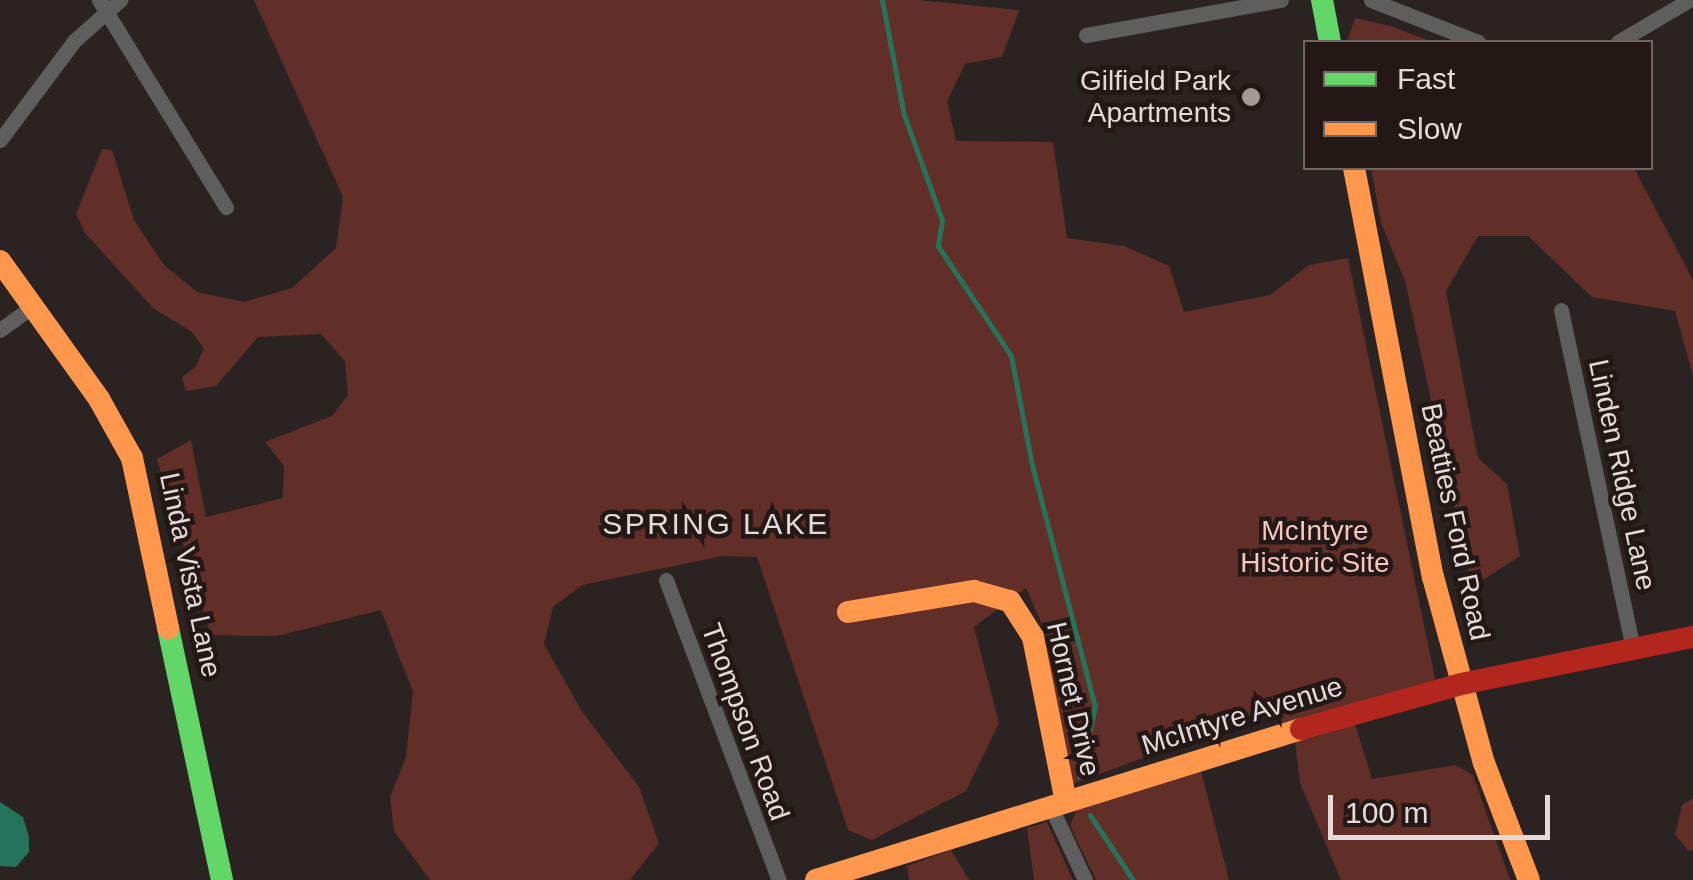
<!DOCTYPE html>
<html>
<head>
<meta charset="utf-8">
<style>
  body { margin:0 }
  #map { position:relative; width:1693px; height:880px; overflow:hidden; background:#2a2322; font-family:Arial,sans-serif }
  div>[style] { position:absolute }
  .green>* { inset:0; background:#622e28 }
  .water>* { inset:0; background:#26735c }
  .stream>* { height:5px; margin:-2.5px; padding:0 2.5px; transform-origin:2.5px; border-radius:2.5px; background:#26735c }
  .street>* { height:15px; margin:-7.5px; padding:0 7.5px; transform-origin:7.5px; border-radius:7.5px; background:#5d5e5d }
  .fast>* { height:22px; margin:-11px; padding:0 11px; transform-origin:11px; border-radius:11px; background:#63d668 }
  .slow>* { height:22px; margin:-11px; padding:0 11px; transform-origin:11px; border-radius:11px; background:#ff974d }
  .jam>* { height:22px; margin:-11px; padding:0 11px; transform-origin:11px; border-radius:11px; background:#b3261e }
  .dots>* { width:28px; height:28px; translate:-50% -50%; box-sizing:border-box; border:5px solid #231816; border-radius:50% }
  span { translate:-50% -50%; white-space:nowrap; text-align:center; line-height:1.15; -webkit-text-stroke:9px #231816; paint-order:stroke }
  .poi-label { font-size:28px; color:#e3dad9 }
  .right { translate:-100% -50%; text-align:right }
  .street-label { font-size:28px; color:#e3dad9 }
  .park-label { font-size:28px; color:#f7c6be }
  .neighbourhood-label { font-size:30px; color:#e3dad9; letter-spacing:2.5px }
  .legend { position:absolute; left:1303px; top:40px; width:350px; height:130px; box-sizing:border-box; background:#231816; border:2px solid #706664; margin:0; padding:12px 18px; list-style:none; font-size:30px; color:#e3dad9 }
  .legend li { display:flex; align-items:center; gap:20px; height:50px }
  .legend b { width:50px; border:2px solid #706664 }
  .scale { position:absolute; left:1328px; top:795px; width:222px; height:45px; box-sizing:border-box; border:5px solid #e3dad9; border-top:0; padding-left:12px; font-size:30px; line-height:35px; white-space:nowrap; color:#e3dad9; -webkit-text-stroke:8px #231816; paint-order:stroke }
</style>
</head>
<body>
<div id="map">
  <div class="green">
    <i style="clip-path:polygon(254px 0,919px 0,1019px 10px,1002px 57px,965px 64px,947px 101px,956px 141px,1053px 142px,1067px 238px,1124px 246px,1169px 266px,1184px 312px,1270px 295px,1309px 265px,1348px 258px,1436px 683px,1280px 725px,1277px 714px,1247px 720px,1069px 785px,1044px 629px,1026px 588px,974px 627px,999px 723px,966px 791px,872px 840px,848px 830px,757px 557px,722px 556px,582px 585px,553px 607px,544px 644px,581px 710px,639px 787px,659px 843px,630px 880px,430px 880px,394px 831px,390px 797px,406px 757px,413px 692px,381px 610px,277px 636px,211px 635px,157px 459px,191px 440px,206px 517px,283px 498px,284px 466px,265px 442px,332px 416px,348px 395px,345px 361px,321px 334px,258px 337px,216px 386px,186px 391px,182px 377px,195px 367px,204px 349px,192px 332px,153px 308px,85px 233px,76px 214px,102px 149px,112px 150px,134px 220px,164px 265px,197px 292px,244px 302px,292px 288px,336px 248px,343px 197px)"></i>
    <i style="clip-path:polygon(1355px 18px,1391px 26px,1432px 42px,1347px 42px)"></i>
    <i style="clip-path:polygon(1371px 168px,1634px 168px,1693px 280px,1693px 376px,1675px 311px,1592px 297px,1528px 236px,1478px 236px,1446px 291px,1478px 458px,1507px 484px,1520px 556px,1472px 587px,1405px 281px,1381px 223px)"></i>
    <i style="clip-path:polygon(1355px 724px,1372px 779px,1455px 765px,1473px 775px,1510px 880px,1341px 880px,1300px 783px,1295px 741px)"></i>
    <i style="clip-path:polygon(1200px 767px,1229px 880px,1096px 880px,1070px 826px,1077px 809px)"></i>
    <i style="clip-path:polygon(1693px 798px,1693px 850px,1689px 851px,1675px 835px,1682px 805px)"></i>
    <i style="clip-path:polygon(1047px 822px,1073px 880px,1034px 880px,1027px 828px)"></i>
    <i style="clip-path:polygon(951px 850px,969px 880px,909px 880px,907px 866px)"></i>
  </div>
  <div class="water">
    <i style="clip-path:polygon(0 802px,23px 817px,29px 837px,29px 852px,16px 867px,0 866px)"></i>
  </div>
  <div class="stream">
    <i style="left:882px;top:0;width:117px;rotate:79.2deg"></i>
    <i style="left:904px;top:115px;width:112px;rotate:70.1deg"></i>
    <i style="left:942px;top:220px;width:26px;rotate:99deg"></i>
    <i style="left:938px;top:246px;width:132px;rotate:56.4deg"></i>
    <i style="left:1011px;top:356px;width:111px;rotate:79.1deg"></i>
    <i style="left:1032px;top:465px;width:249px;rotate:75.4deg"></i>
    <i style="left:1095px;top:706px;width:72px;rotate:102.1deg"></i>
    <i style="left:1090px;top:815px;width:78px;rotate:56.5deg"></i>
  </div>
  <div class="street">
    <i style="left:99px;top:0;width:243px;rotate:58.5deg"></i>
    <i style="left:1371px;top:0;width:115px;rotate:21.4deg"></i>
    <i style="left:1086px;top:35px;width:198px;rotate:-10.2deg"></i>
    <i style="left:1618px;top:42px;width:82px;rotate:-30.6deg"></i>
    <i style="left:0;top:140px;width:124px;rotate:-53.2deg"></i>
    <i style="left:74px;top:41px;width:62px;rotate:-41.7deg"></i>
    <i style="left:1561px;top:310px;width:347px;rotate:78deg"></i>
    <i style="left:0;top:330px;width:41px;rotate:-36deg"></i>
    <i style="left:666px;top:580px;width:321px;rotate:69.4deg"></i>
    <i style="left:1051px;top:807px;width:81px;rotate:65deg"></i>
  </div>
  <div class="fast">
    <i style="left:1322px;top:0;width:43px;rotate:79.2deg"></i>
    <i style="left:168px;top:628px;width:258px;rotate:77.9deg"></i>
  </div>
  <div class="slow">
    <i style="left:1354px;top:168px;width:417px;rotate:79.1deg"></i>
    <i style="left:1433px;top:577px;width:193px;rotate:74.7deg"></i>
    <i style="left:1484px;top:763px;width:125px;rotate:69deg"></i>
    <i style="left:0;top:261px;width:170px;rotate:54.3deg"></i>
    <i style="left:99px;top:399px;width:68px;rotate:60.8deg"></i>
    <i style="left:132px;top:458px;width:174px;rotate:78deg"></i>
    <i style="left:848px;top:612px;width:128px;rotate:-9.5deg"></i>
    <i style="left:974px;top:591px;width:37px;rotate:16deg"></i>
    <i style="left:1010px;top:601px;width:43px;rotate:57.4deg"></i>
    <i style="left:1033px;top:637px;width:168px;rotate:78.7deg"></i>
    <i style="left:816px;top:880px;width:508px;rotate:-17.29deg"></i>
  </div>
  <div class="jam">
    <i style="left:1301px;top:729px;width:166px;rotate:-15.7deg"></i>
    <i style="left:1461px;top:684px;width:237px;rotate:-11.5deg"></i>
  </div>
  <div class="dots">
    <i style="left:1251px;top:97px;background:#a29a99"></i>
  </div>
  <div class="poi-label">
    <span class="right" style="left:1231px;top:97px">Gilfield Park<br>Apartments</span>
  </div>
  <div class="street-label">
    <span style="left:1622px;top:475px;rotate:78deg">Linden Ridge Lane</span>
    <span style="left:1455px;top:522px;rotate:78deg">Beatties Ford Road</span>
    <span style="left:190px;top:575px;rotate:78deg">Linda Vista Lane</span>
    <span style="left:1073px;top:699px;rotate:77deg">Hornet Drive</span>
    <span style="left:1242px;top:716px;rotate:-17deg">McIntyre Avenue</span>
    <span style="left:745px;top:722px;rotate:70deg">Thompson Road</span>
  </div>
  <div class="park-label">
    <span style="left:1315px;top:547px">McIntyre<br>Historic Site</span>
  </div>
  <div class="neighbourhood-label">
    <span style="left:716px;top:524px">SPRING LAKE</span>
  </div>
  <ul class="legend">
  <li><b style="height:12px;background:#63d668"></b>Fast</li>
  <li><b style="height:12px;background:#ff974d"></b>Slow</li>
  </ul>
  <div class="scale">100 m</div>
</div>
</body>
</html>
